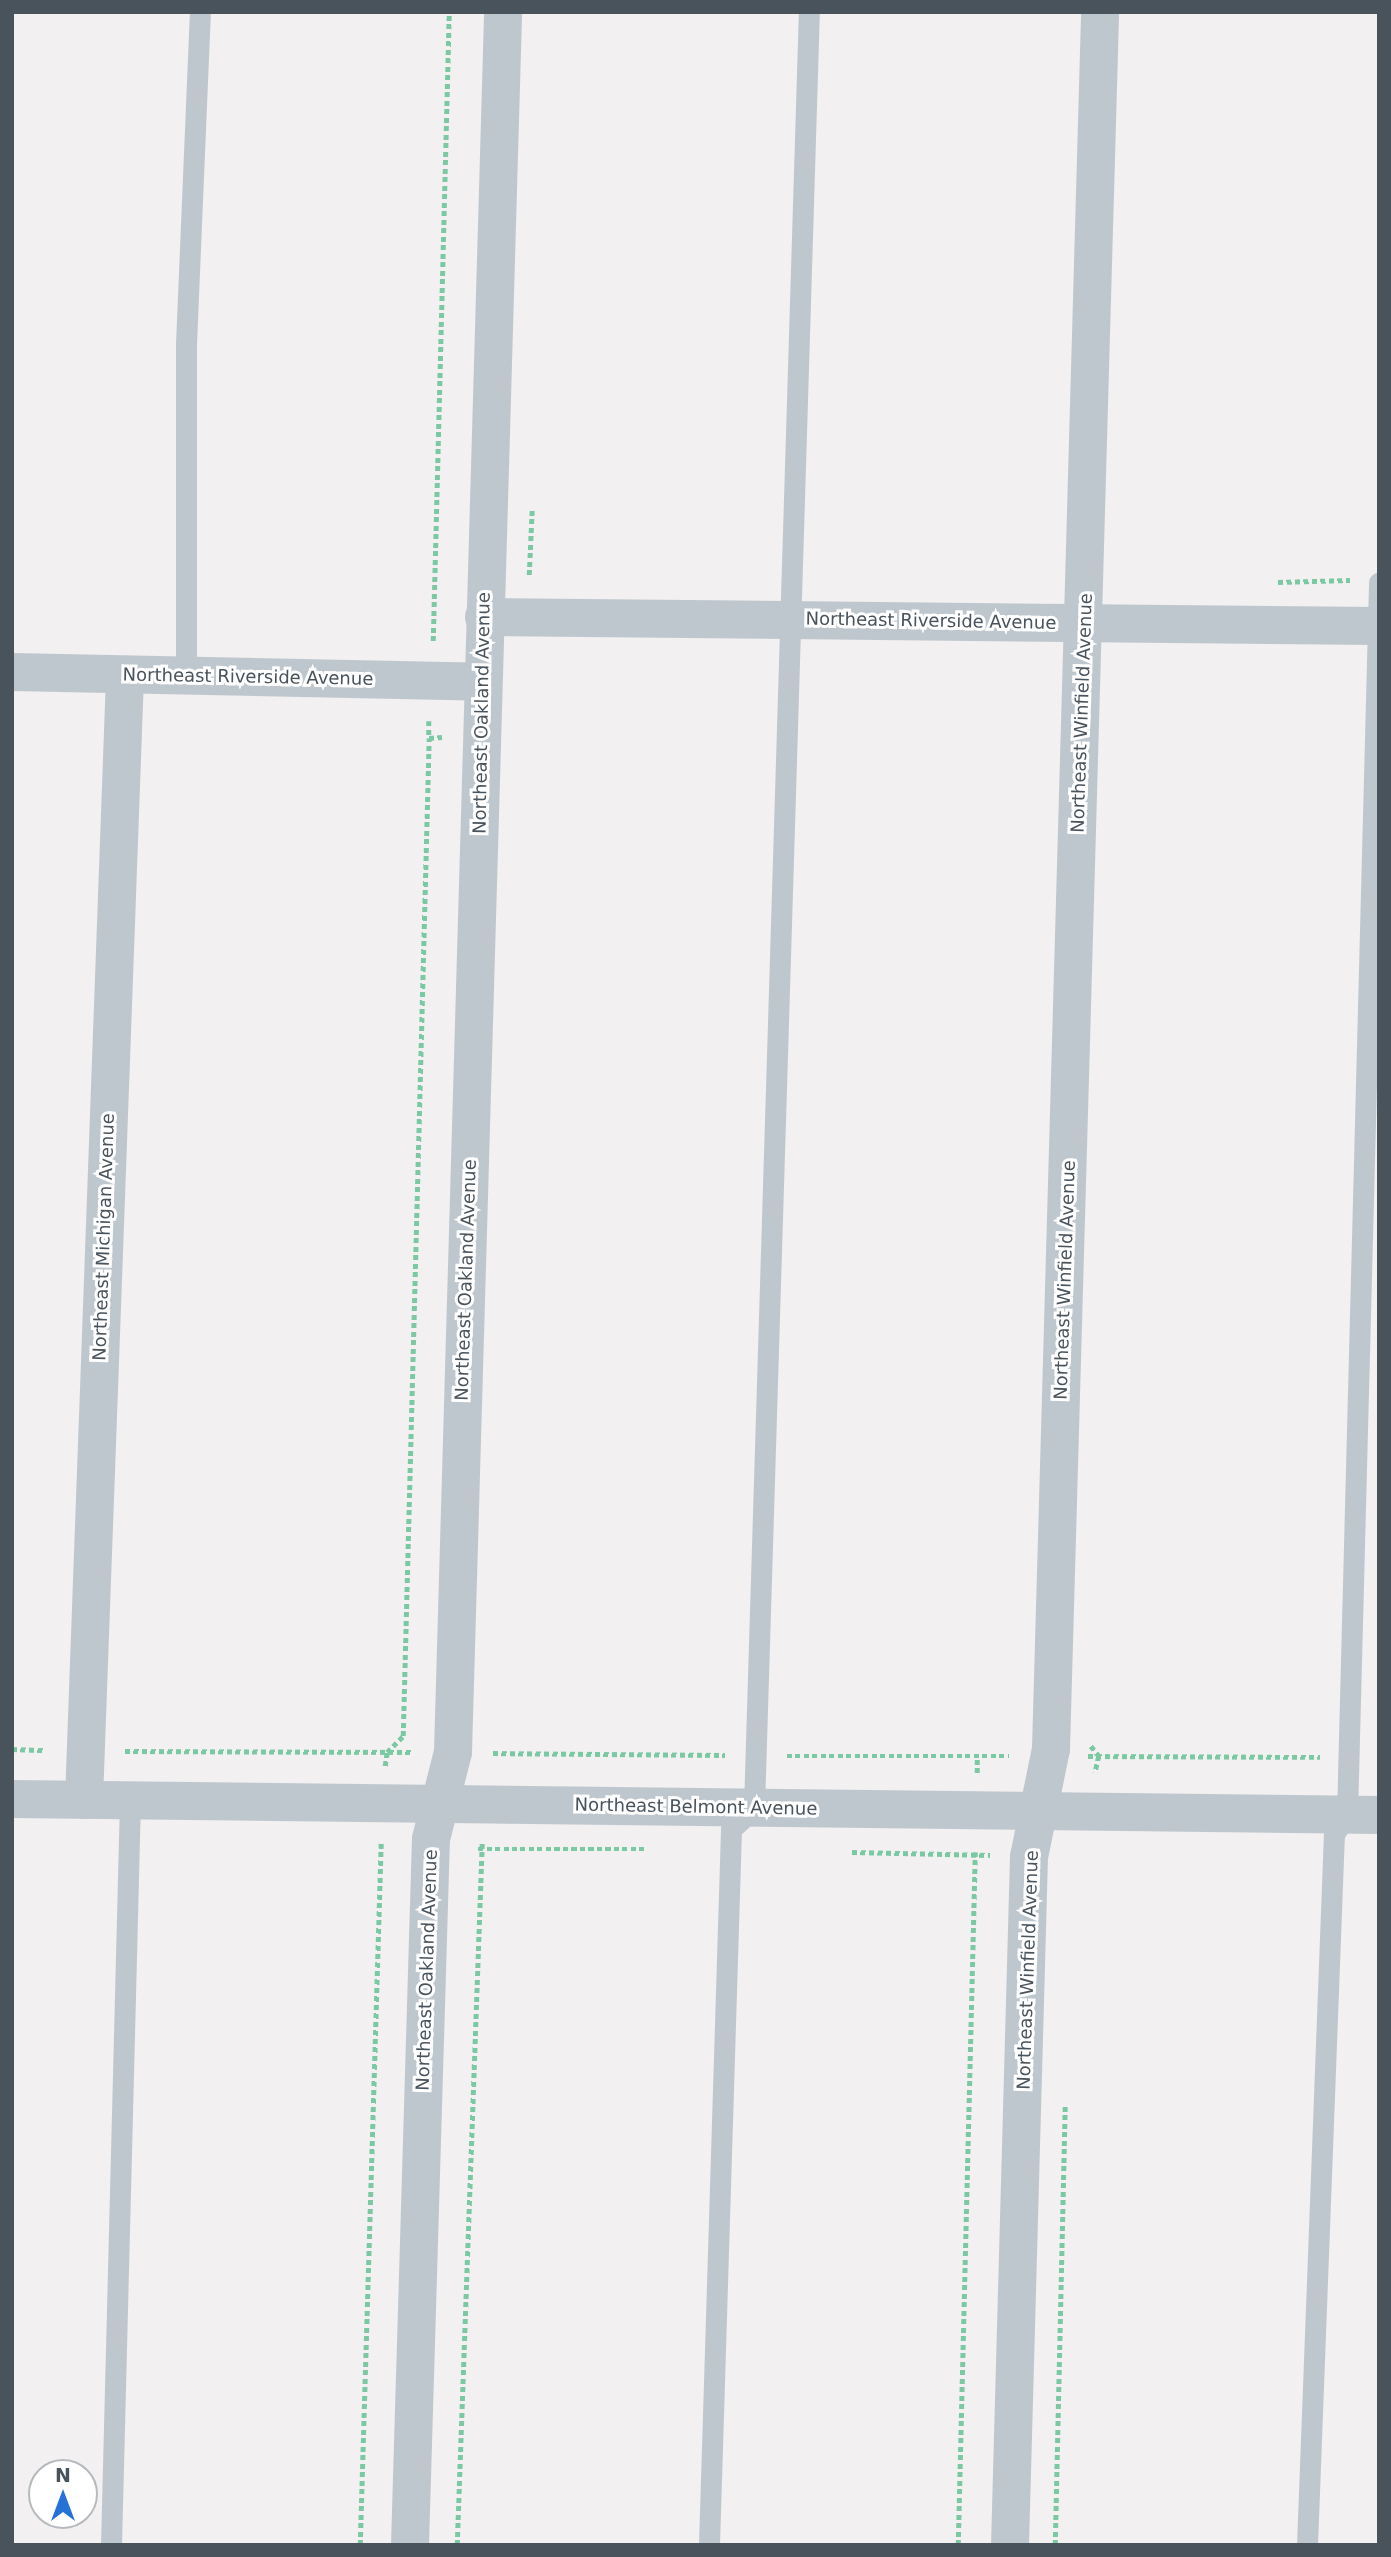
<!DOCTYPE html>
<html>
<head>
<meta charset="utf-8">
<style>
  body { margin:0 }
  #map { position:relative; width:1391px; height:2557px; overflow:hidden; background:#f2f0f0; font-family:"DejaVu Sans",sans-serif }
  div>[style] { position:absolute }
  .path>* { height:4.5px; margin-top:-2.25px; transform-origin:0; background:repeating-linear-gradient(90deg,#7bc9a3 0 5px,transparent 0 8.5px) }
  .lane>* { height:21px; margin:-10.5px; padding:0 10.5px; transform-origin:10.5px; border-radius:10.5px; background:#bfc7ce }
  .street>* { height:38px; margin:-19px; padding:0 19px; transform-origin:19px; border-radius:19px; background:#bfc7ce }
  span { translate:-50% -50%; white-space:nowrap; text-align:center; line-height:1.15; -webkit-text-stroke:6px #fff; paint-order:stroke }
  .street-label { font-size:18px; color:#49535c }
  .frame { position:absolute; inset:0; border:14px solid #49535c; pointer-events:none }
  .north { position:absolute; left:28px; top:2459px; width:70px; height:70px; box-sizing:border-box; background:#fff; border:2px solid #b6babe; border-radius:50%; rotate:0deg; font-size:19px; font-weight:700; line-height:28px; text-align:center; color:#49535c }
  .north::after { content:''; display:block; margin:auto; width:24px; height:32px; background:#2471d8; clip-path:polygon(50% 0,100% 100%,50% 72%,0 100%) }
</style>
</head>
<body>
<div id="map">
  <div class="path">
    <i style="left:529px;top:575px;width:65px;rotate:-87.4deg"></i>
    <i style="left:1278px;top:582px;width:72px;rotate:-1.6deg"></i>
    <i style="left:433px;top:641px;width:629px;rotate:-88.54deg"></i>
    <i style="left:429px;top:721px;width:17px;rotate:90deg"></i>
    <i style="left:429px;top:738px;width:13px;rotate:-4deg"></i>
    <i style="left:1091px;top:1746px;width:13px;rotate:51deg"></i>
    <i style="left:1099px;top:1756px;width:17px;rotate:103deg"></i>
    <i style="left:12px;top:1749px;width:34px;rotate:2deg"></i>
    <i style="left:125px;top:1751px;width:289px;rotate:0.2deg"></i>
    <i style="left:493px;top:1753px;width:232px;rotate:0.5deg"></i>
    <i style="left:787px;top:1756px;width:222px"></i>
    <i style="left:1088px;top:1756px;width:232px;rotate:0.2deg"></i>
    <i style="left:385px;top:1766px;width:14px;rotate:-82deg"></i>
    <i style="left:387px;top:1752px;width:23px;rotate:-45deg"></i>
    <i style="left:403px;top:1736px;width:998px;rotate:-88.51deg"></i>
    <i style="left:977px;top:1773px;width:17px;rotate:-90deg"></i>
    <i style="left:478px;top:1849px;width:166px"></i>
    <i style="left:852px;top:1852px;width:138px;rotate:1.2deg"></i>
    <i style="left:360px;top:2545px;width:704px;rotate:-88.29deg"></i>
    <i style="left:457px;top:2545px;width:702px;rotate:-87.96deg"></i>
    <i style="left:958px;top:2545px;width:693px;rotate:-88.59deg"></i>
    <i style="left:1055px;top:2545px;width:439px;rotate:-88.7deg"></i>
  </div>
  <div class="lane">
    <i style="left:186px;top:676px;width:332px;rotate:-90deg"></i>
    <i style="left:186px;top:344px;width:332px;rotate:-87.6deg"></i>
    <i style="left:111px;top:2545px;width:745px;rotate:-88.54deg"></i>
    <i style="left:709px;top:2545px;width:716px;rotate:-88.24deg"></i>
    <i style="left:731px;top:1829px;width:31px;rotate:-42deg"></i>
    <i style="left:754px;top:1808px;width:1797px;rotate:-88.25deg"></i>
    <i style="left:1307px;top:2545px;width:712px;rotate:-87.83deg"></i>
    <i style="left:1334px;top:1834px;width:23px;rotate:-56deg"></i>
    <i style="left:1347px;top:1815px;width:1233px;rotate:-88.51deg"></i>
  </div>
  <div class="street">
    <i style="left:484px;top:617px;width:895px;rotate:0.58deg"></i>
    <i style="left:12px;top:672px;width:471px;rotate:1.2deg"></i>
    <i style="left:12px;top:1799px;width:1367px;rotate:0.67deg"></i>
    <i style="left:84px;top:1800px;width:1126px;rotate:-87.91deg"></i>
    <i style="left:410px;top:2545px;width:706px;rotate:-88.3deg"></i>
    <i style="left:431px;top:1839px;width:90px;rotate:-75.8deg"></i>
    <i style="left:453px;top:1752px;width:1741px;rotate:-88.35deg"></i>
    <i style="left:1010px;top:2545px;width:688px;rotate:-88.42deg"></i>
    <i style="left:1029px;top:1857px;width:110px;rotate:-78.5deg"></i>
    <i style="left:1051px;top:1749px;width:1738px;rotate:-88.38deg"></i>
  </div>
  <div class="street-label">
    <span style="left:931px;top:621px;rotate:1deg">Northeast Riverside Avenue</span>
    <span style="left:248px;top:677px;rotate:1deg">Northeast Riverside Avenue</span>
    <span style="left:482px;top:713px;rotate:-89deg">Northeast Oakland Avenue</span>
    <span style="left:1082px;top:713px;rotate:-88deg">Northeast Winfield Avenue</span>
    <span style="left:104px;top:1237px;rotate:-88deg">Northeast Michigan Avenue</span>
    <span style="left:466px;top:1280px;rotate:-88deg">Northeast Oakland Avenue</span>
    <span style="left:1065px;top:1280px;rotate:-88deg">Northeast Winfield Avenue</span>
    <span style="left:696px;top:1807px;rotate:1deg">Northeast Belmont Avenue</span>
    <span style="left:427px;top:1970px;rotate:-88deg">Northeast Oakland Avenue</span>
    <span style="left:1028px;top:1970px;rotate:-88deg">Northeast Winfield Avenue</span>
  </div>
  <div class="frame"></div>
  <div class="north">N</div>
</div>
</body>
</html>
